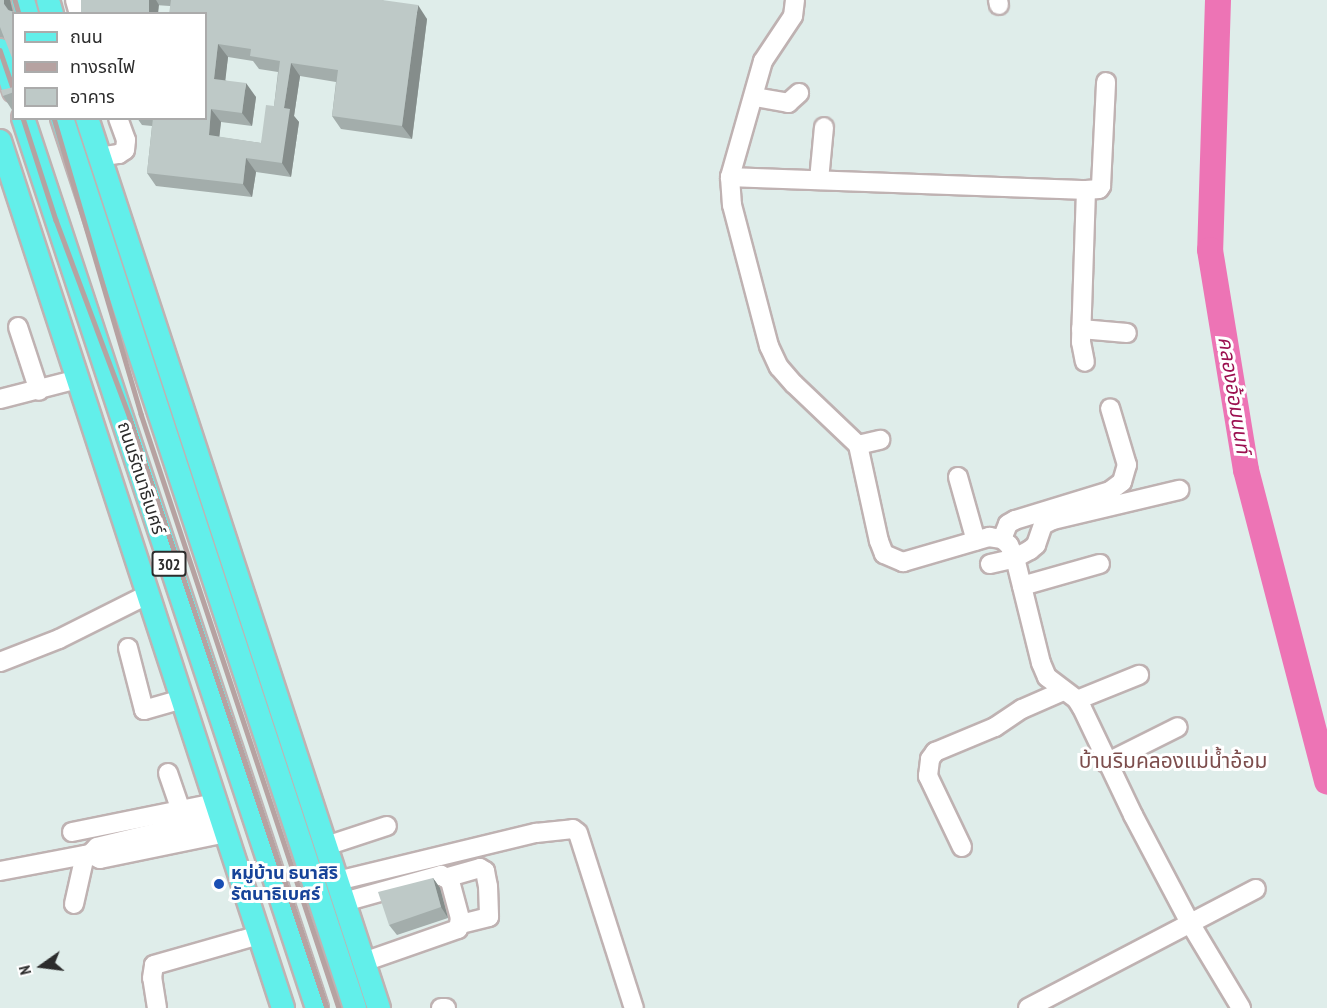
<!DOCTYPE html>
<html>
<head>
<meta charset="utf-8">
<style>
  body { margin:0 }
  #map { position:relative; width:1327px; height:1008px; overflow:hidden; background:#dfedea; font-family:"PT Sans Narrow","Noto Sans Thai",sans-serif }
  div>[style] { position:absolute }
  .river>* { height:26px; margin:-13px; padding:0 13px; transform-origin:13px; border-radius:13px; background:#ed74b5 }
  .roads { filter:drop-shadow(2px 0 #bfb2b2) drop-shadow(-2px 0 #bfb2b2) drop-shadow(0 2px #bfb2b2) drop-shadow(0 -2px #bfb2b2) }
  .minor>* { height:18px; margin:-9px; padding:0 9px; transform-origin:9px; border-radius:9px; background:#fff }
  .major>* { height:22px; margin:-11px; padding:0 11px; transform-origin:11px; border-radius:11px; background:#62efea }
  .rail>* { height:4.5px; margin:-2.25px; padding:0 2.25px; transform-origin:2.25px; border-radius:2.25px; background:#b6a2a1 }
  .wall>* { inset:0; background:#a3adab }
  .shaded-wall>* { inset:0; background:#858d8b }
  .building>* { inset:0; background:#bec9c7; transform-origin:0 0 }
  .dots>* { width:16px; height:16px; translate:-50% -50%; box-sizing:border-box; border:3px solid #fff; border-radius:50% }
  span { translate:-50% -50%; white-space:nowrap; text-align:center; line-height:1.15; -webkit-text-stroke:6px #fff; paint-order:stroke }
  .shield-label span { padding:2px 4px; background:#fff; border:2px solid; border-radius:4px; -webkit-text-stroke-width:0 }
  .shield-label { font-size:16px; color:#2c2c2c; font-weight:700 }
  .street-label { font-size:18px; color:#2c2c2c }
  .transit-label { font-size:18px; color:#164399; font-weight:700 }
  .left { translate:0 -50%; text-align:left }
  .water-label { font-size:20px; color:#9c1050; font-style:italic }
  .quarter-label { font-size:21px; color:#7d4e4d }
  .legend { position:absolute; left:12px; top:12px; width:195px; height:108px; box-sizing:border-box; background:#fff; border:2px solid #ababab; margin:0; padding:8px 10px; list-style:none; font-size:18px; color:#2c2c2c }
  .legend li { display:flex; align-items:center; gap:12px; height:30px }
  .legend b { width:30px; border:2px solid #ababab }
  .north { position:absolute; left:12px; top:936px; width:60px; height:60px; -webkit-text-stroke:4px #fff; paint-order:stroke; rotate:256deg; font-size:16px; font-weight:700; line-height:24px; text-align:center; color:#2c2c2c }
  .north::after { content:''; display:block; margin:auto; width:21px; height:27px; background:#2c2c2c; clip-path:polygon(50% 0,100% 100%,50% 72%,0 100%) }
</style>
</head>
<body>
<div id="map">
  <div class="river">
    <i style="left:1218px;top:0;width:250px;rotate:91.8deg"></i>
    <i style="left:1210px;top:250px;width:223px;rotate:80.7deg"></i>
    <i style="left:1246px;top:470px;width:322px;rotate:75.4deg"></i>
  </div>
  <div class="roads">
    <div class="minor">
      <i style="left:75px;top:0;width:15px;rotate:74deg"></i>
      <i style="left:795px;top:0;width:16px;rotate:97deg"></i>
      <i style="left:793px;top:16px;width:54px;rotate:123.7deg"></i>
      <i style="left:763px;top:61px;width:121px;rotate:105.9deg"></i>
      <i style="left:730px;top:177px;width:28px;rotate:86deg"></i>
      <i style="left:732px;top:205px;width:146px;rotate:75.3deg"></i>
      <i style="left:769px;top:346px;width:23px;rotate:65deg"></i>
      <i style="left:779px;top:367px;width:23px;rotate:49deg"></i>
      <i style="left:794px;top:384px;width:88px;rotate:43.6deg"></i>
      <i style="left:858px;top:445px;width:98px;rotate:77.7deg"></i>
      <i style="left:879px;top:541px;width:14px;rotate:69deg"></i>
      <i style="left:884px;top:554px;width:21px;rotate:23deg"></i>
      <i style="left:903px;top:562px;width:90px;rotate:-16.2deg"></i>
      <i style="left:989px;top:537px;width:13px;rotate:9deg"></i>
      <i style="left:1002px;top:539px;width:9px;rotate:41deg"></i>
      <i style="left:1009px;top:545px;width:14px;rotate:65deg"></i>
      <i style="left:1015px;top:558px;width:108px;rotate:76.1deg"></i>
      <i style="left:1041px;top:663px;width:15px;rotate:67deg"></i>
      <i style="left:1047px;top:677px;width:38px;rotate:37deg"></i>
      <i style="left:1077px;top:700px;width:9px;rotate:58deg"></i>
      <i style="left:1082px;top:708px;width:119px;rotate:64.5deg"></i>
      <i style="left:1133px;top:815px;width:122px;rotate:62.2deg"></i>
      <i style="left:1190px;top:923px;width:99px;rotate:59deg"></i>
      <i style="left:998px;top:0;width:5px;rotate:79deg"></i>
      <i style="left:755px;top:97px;width:34px;rotate:10deg"></i>
      <i style="left:788px;top:103px;width:15px;rotate:-42deg"></i>
      <i style="left:99px;top:157px;width:20px;rotate:-9deg"></i>
      <i style="left:119px;top:154px;width:7px;rotate:-34deg"></i>
      <i style="left:125px;top:150px;width:10px;rotate:-84deg"></i>
      <i style="left:126px;top:140px;width:23px;rotate:-110deg"></i>
      <i style="left:730px;top:177px;width:356px;rotate:2.1deg"></i>
      <i style="left:1086px;top:190px;width:152px;rotate:91.9deg"></i>
      <i style="left:1081px;top:342px;width:20px;rotate:79deg"></i>
      <i style="left:819px;top:180px;width:53px;rotate:-84.6deg"></i>
      <i style="left:1086px;top:190px;width:13px;rotate:-4deg"></i>
      <i style="left:1099px;top:189px;width:4px;rotate:-56deg"></i>
      <i style="left:1101px;top:186px;width:104px;rotate:-87.2deg"></i>
      <i style="left:18px;top:327px;width:67px;rotate:71.8deg"></i>
      <i style="left:1081px;top:329px;width:46px;rotate:5deg"></i>
      <i style="left:0;top:399px;width:81px;rotate:-14.4deg"></i>
      <i style="left:858px;top:445px;width:23px;rotate:-13deg"></i>
      <i style="left:958px;top:477px;width:66px;rotate:74.3deg"></i>
      <i style="left:1002px;top:539px;width:16px;rotate:-68deg"></i>
      <i style="left:1008px;top:524px;width:8px;rotate:-30deg"></i>
      <i style="left:1015px;top:520px;width:99px;rotate:-17deg"></i>
      <i style="left:1110px;top:491px;width:15px;rotate:-37deg"></i>
      <i style="left:1122px;top:482px;width:18px;rotate:-74deg"></i>
      <i style="left:1127px;top:465px;width:59px;rotate:-106.6deg"></i>
      <i style="left:990px;top:564px;width:26px;rotate:-13deg"></i>
      <i style="left:1015px;top:558px;width:17px;rotate:-28deg"></i>
      <i style="left:1030px;top:550px;width:8px;rotate:-40deg"></i>
      <i style="left:1036px;top:545px;width:21px;rotate:-71deg"></i>
      <i style="left:1043px;top:525px;width:11px;rotate:-27deg"></i>
      <i style="left:1053px;top:520px;width:130px;rotate:-13.4deg"></i>
      <i style="left:1022px;top:586px;width:81px;rotate:-15.8deg"></i>
      <i style="left:128px;top:648px;width:64px;rotate:75.5deg"></i>
      <i style="left:144px;top:710px;width:40px;rotate:-16deg"></i>
      <i style="left:0;top:662px;width:63px;rotate:-21.3deg"></i>
      <i style="left:59px;top:639px;width:98px;rotate:-26.6deg"></i>
      <i style="left:1077px;top:700px;width:67px;rotate:-22deg"></i>
      <i style="left:1106px;top:763px;width:80px;rotate:-26.6deg"></i>
      <i style="left:168px;top:773px;width:39px;rotate:71deg"></i>
      <i style="left:221px;top:817px;width:128px;rotate:166.4deg"></i>
      <i style="left:97px;top:847px;width:10px;rotate:135deg"></i>
      <i style="left:90px;top:854px;width:11px;rotate:27deg"></i>
      <i style="left:100px;top:859px;width:129px;rotate:-11.7deg"></i>
      <i style="left:72px;top:832px;width:147px;rotate:-11.4deg"></i>
      <i style="left:326px;top:846px;width:64px;rotate:-18.2deg"></i>
      <i style="left:962px;top:847px;width:79px;rotate:-115.6deg"></i>
      <i style="left:928px;top:776px;width:17px;rotate:-83deg"></i>
      <i style="left:930px;top:759px;width:9px;rotate:-54deg"></i>
      <i style="left:935px;top:752px;width:65px;rotate:-22.6deg"></i>
      <i style="left:995px;top:727px;width:32px;rotate:-34deg"></i>
      <i style="left:1022px;top:709px;width:45px;rotate:-23.7deg"></i>
      <i style="left:0;top:871px;width:92px;rotate:-10.7deg"></i>
      <i style="left:445px;top:878px;width:36px;rotate:-16deg"></i>
      <i style="left:480px;top:868px;width:6px;rotate:31deg"></i>
      <i style="left:485px;top:871px;width:15px;rotate:79deg"></i>
      <i style="left:488px;top:886px;width:31px;rotate:88deg"></i>
      <i style="left:489px;top:917px;width:30px;rotate:166deg"></i>
      <i style="left:337px;top:881px;width:205px;rotate:-13.6deg"></i>
      <i style="left:536px;top:833px;width:37px;rotate:-6deg"></i>
      <i style="left:573px;top:829px;width:6px;rotate:39deg"></i>
      <i style="left:578px;top:833px;width:184px;rotate:72.3deg"></i>
      <i style="left:344px;top:902px;width:101px;rotate:-15.6deg"></i>
      <i style="left:441px;top:875px;width:11px;rotate:34deg"></i>
      <i style="left:450px;top:881px;width:38px;rotate:75deg"></i>
      <i style="left:460px;top:918px;width:11px;rotate:100deg"></i>
      <i style="left:458px;top:929px;width:100px;rotate:160.7deg"></i>
      <i style="left:74px;top:904px;width:50px;rotate:-77.3deg"></i>
      <i style="left:157px;top:1008px;width:30px;rotate:-99deg"></i>
      <i style="left:152px;top:978px;width:13px;rotate:-81deg"></i>
      <i style="left:154px;top:965px;width:109px;rotate:-15.9deg"></i>
      <i style="left:441px;top:1008px;width:5px"></i>
      <i style="left:1028px;top:1008px;width:257px;rotate:-27.6deg"></i>
    </div>
    <div class="major">
      <i style="left:23px;top:0;width:15px;rotate:74deg"></i>
      <i style="left:48px;top:0;width:15px;rotate:74deg"></i>
      <i style="left:0;top:50px;width:43px;rotate:71.1deg"></i>
      <i style="left:23px;top:118px;width:937px;rotate:71.72deg"></i>
      <i style="left:62px;top:118px;width:937px;rotate:71.78deg"></i>
      <i style="left:87px;top:118px;width:937px;rotate:71.84deg"></i>
      <i style="left:0;top:141px;width:912px;rotate:71.92deg"></i>
    </div>
  </div>
  <div class="rail">
    <i style="left:15px;top:0;width:15px;rotate:74deg"></i>
    <i style="left:0;top:50px;width:43px;rotate:71.1deg"></i>
    <i style="left:23px;top:118px;width:107px;rotate:72.1deg"></i>
    <i style="left:56px;top:220px;width:211px;rotate:69.5deg"></i>
    <i style="left:130px;top:418px;width:622px;rotate:71.54deg"></i>
    <i style="left:54px;top:118px;width:309px;rotate:73.6deg"></i>
    <i style="left:141px;top:414px;width:626px;rotate:71.57deg"></i>
  </div>
  <div class="wall">
    <i style="clip-path:polygon(0 0,10px 0,13px 11px,4px 38px,2px 37px,0 37px)"></i>
    <i style="clip-path:polygon(evenodd,81px 0,382px 0,427px 19px,412px 139px,341px 129px,332px 116px,336px 82px,300px 76px,294px 116px,299px 122px,291px 177px,256px 172px,252px 197px,156px 186px,147px 173px,152px 126px,142px 125px,137px 118px,206px 118px,170px 6px,81px 0,228px 57px,253px 61px,259px 69px,278px 72px,274px 106px,261px 143px,219px 137px,221px 122px,252px 126px,256px 97px,225px 80px,228px 57px)"></i>
    <i style="clip-path:polygon(14px 87px,14px 109px,12px 110px,3px 96px)"></i>
    <i style="clip-path:polygon(433px 878px,440px 888px,448px 918px,397px 935px,389px 925px)"></i>
  </div>
  <div class="shaded-wall">
    <i style="clip-path:polygon(4px 0,10px 0,14px 17px,4px 4px)"></i>
    <i style="clip-path:polygon(149px 0,156px 0,159px 5px,158px 14px,147px 14px)"></i>
    <i style="clip-path:polygon(418px 5px,427px 19px,412px 139px,402px 126px)"></i>
    <i style="clip-path:polygon(218px 44px,228px 57px,224px 92px,214px 79px)"></i>
    <i style="clip-path:polygon(291px 63px,300px 76px,294px 116px,299px 122px,291px 177px,282px 163px,284px 108px)"></i>
    <i style="clip-path:polygon(246px 83px,256px 97px,252px 126px,242px 113px)"></i>
    <i style="clip-path:polygon(211px 109px,221px 122px,218px 149px,209px 135px)"></i>
    <i style="clip-path:polygon(246px 158px,256px 172px,252px 197px,243px 184px)"></i>
    <i style="clip-path:polygon(433px 878px,440px 888px,448px 918px,441px 907px)"></i>
  </div>
  <div class="building">
    <i style="clip-path:polygon(0 0,4px 0,4px 4px,8px 10px,21px 14px,14px 14px,14px 63px,0 27px)"></i>
    <i style="left:81px;top:0;width:68px;height:15px"></i>
    <i style="clip-path:polygon(evenodd,171px 0,382px 0,418px 5px,402px 126px,332px 116px,338px 70px,291px 63px,284px 108px,290px 109px,282px 163px,246px 158px,243px 184px,147px 173px,153px 118px,206px 118px,206px 14px,169px 14px,171px 0,218px 44px,251px 49px,250px 56px,280px 61px,274px 106px,266px 105px,261px 143px,209px 135px,211px 109px,242px 113px,246px 83px,214px 79px,218px 44px)"></i>
    <i style="clip-path:polygon(14px 87px,14px 92px,3px 96px,1px 90px)"></i>
    <i style="clip-path:polygon(433px 878px,441px 907px,389px 925px,378px 892px)"></i>
  </div>
  <div class="dots">
    <i style="left:219px;top:884px;background:#1a4fb4"></i>
  </div>
  <div class="shield-label">
    <span style="left:169px;top:564px">302</span>
  </div>
  <div class="street-label">
    <span style="left:141px;top:478px;rotate:72deg">ถนนรัตนาธิเบศร์</span>
  </div>
  <div class="transit-label">
    <span class="left" style="left:231px;top:884px">หมู่บ้าน ธนาสิริ<br>รัตนาธิเบศร์</span>
  </div>
  <div class="water-label">
    <span style="left:1234px;top:395px;rotate:81deg">คลองอ้อมนนท์</span>
  </div>
  <div class="quarter-label">
    <span style="left:1173px;top:761px">บ้านริมคลองแม่น้ำอ้อม</span>
  </div>
  <ul class="legend">
  <li><b style="height:8px;background:#62efea"></b>ถนน</li>
  <li><b style="height:8px;background:#b6a2a1"></b>ทางรถไฟ</li>
  <li><b style="height:16px;background:#bec9c7"></b>อาคาร</li>
  </ul>
  <div class="north">N</div>
</div>
</body>
</html>
